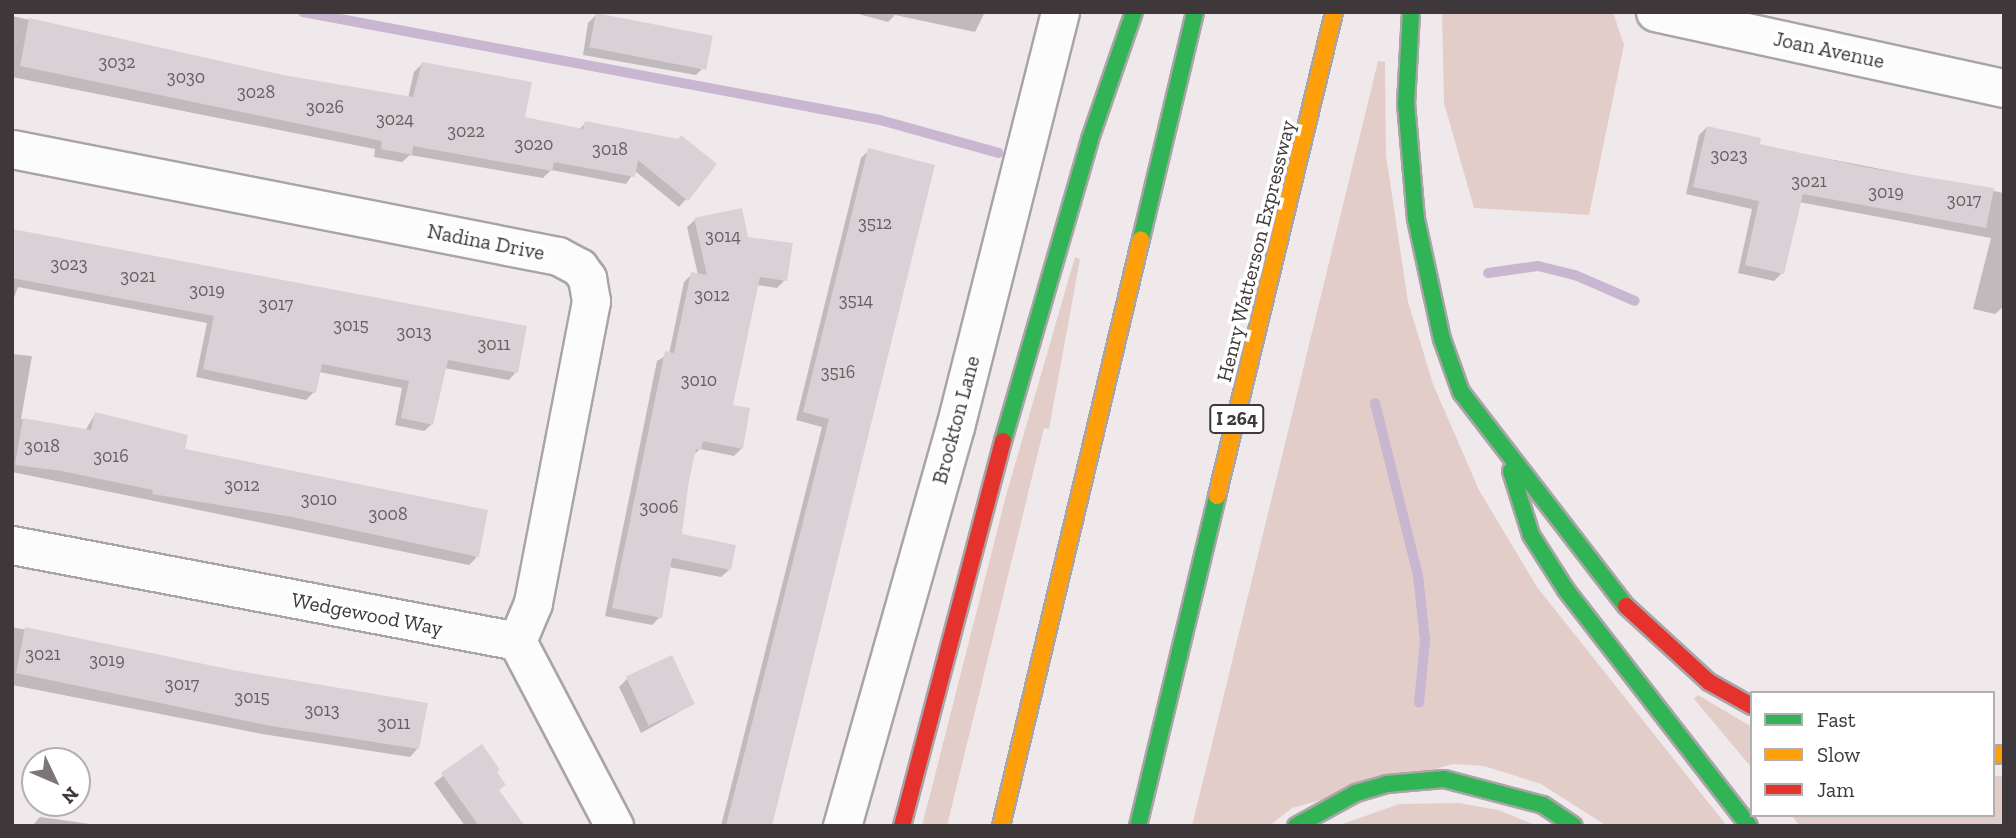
<!DOCTYPE html>
<html>
<head>
<meta charset="utf-8">
<style>
  body { margin:0 }
  #map { position:relative; width:2016px; height:838px; overflow:hidden; background:#f0e9ec; font-family:"Zilla Slab",serif }
  div>[style] { position:absolute }
  .green>* { inset:0; background:#e3cdc9 }
  .shadow>* { inset:0; background:#0003 }
  .stream>* { height:10px; margin:-5px; padding:0 5px; transform-origin:5px; border-radius:5px; background:#c9b6d1 }
  .building>* { inset:0; background:#dad1d7; transform-origin:0 0 }
  .roads { filter:drop-shadow(2px 0 #a9a4a6) drop-shadow(-2px 0 #a9a4a6) drop-shadow(0 2px #a9a4a6) drop-shadow(0 -2px #a9a4a6) }
  .street>* { height:37px; margin:-18.5px; padding:0 18.5px; transform-origin:18.5px; border-radius:18.5px; background:#fdfcfc }
  .fast>* { height:16px; margin:-8px; padding:0 8px; transform-origin:8px; border-radius:8px; background:#30b455 }
  .slow>* { height:16px; margin:-8px; padding:0 8px; transform-origin:8px; border-radius:8px; background:#ff9f0a }
  .jam>* { height:16px; margin:-8px; padding:0 8px; transform-origin:8px; border-radius:8px; background:#e5322d }
  span { translate:-50% -50%; white-space:nowrap; text-align:center; line-height:1.15; -webkit-text-stroke:7px #fff; paint-order:stroke }
  .number-label { font-size:18px; color:#676063 }
  .number-label span { -webkit-text-stroke-width:0 }
  .shield-label span { padding:2px 5px; background:#fff; border:2px solid; border-radius:5px; -webkit-text-stroke-width:0 }
  .shield-label { font-size:19px; color:#3e383a; font-weight:700 }
  .street-label { font-size:21px; color:#3e383a }
  .frame { position:absolute; inset:0; border:14px solid #3e383a; pointer-events:none }
  .legend { position:absolute; left:1750px; top:691px; width:245px; height:126px; box-sizing:border-box; background:#fff; border:2px solid #b2afb0; margin:0; padding:9px 12px; list-style:none; font-size:21px; color:#3e383a }
  .legend li { display:flex; align-items:center; gap:14px; height:35px }
  .legend b { width:35px; border:2px solid #b2afb0 }
  .north { position:absolute; left:21px; top:747px; width:70px; height:70px; box-sizing:border-box; background:#fff; border:2px solid #b2afb0; border-radius:50%; rotate:134deg; font-size:19px; font-weight:700; line-height:28px; text-align:center; color:#3e383a }
  .north::after { content:''; display:block; margin:auto; width:24px; height:32px; background:#7c7678; clip-path:polygon(50% 0,100% 100%,50% 72%,0 100%) }
</style>
</head>
<body>
<div id="map">
  <div class="green">
    <i style="clip-path:polygon(1442px 12px,1613px 12px,1624px 45px,1589px 215px,1474px 208px,1444px 103px)"></i>
    <i style="clip-path:polygon(1378px 61px,1385px 62px,1386px 155px,1408px 302px,1433px 384px,1479px 490px,1537px 587px,1727px 826px,1607px 826px,1541px 784px,1484px 766px,1453px 764px,1292px 808px,1269px 826px,1192px 826px)"></i>
    <i style="clip-path:polygon(1075px 257px,1080px 259px,1049px 429px,1044px 428px,947px 826px,922px 826px,1007px 492px)"></i>
    <i style="clip-path:polygon(1698px 695px,1752px 727px,1752px 768px,1694px 699px)"></i>
    <i style="clip-path:polygon(1993px 776px,2004px 776px,2004px 826px,1800px 826px,1791px 815px,1993px 815px)"></i>
    <i style="clip-path:polygon(1459px 803px,1498px 810px,1538px 826px,1337px 826px,1399px 804px)"></i>
  </div>
  <div class="shadow">
    <i style="clip-path:polygon(851px 12px,985px 12px,975px 32px,895px 15px,888px 22px)"></i>
    <i style="clip-path:polygon(596px 15px,704px 67px,696px 75px,583px 55px,588px 23px)"></i>
    <i style="clip-path:polygon(12px 16px,282px 77px,408px 98px,414px 72px,422px 64px,523px 119px,579px 130px,585px 123px,678px 141px,686px 199px,679px 207px,635px 171px,626px 184px,551px 170px,543px 178px,410px 155px,402px 162px,374px 157px,375px 149px,12px 77px)"></i>
    <i style="clip-path:polygon(1707px 127px,1758px 145px,2004px 193px,2003px 307px,1995px 314px,1973px 309px,1991px 238px,1799px 202px,1782px 273px,1774px 281px,1738px 273px,1752px 209px,1686px 194px,1699px 135px)"></i>
    <i style="clip-path:polygon(869px 150px,770px 826px,721px 826px,822px 427px,796px 420px,861px 158px)"></i>
    <i style="clip-path:polygon(695px 220px,746px 239px,785px 280px,777px 288px,757px 285px,731px 406px,742px 448px,734px 456px,700px 449px,692px 456px,680px 535px,729px 570px,721px 577px,669px 567px,660px 617px,652px 625px,605px 616px,657px 361px,669px 354px,684px 282px,692px 274px,698px 275px,687px 227px)"></i>
    <i style="clip-path:polygon(12px 232px,516px 372px,509px 380px,444px 368px,432px 424px,424px 431px,395px 425px,402px 388px,319px 372px,314px 392px,306px 400px,196px 377px,207px 323px,18px 287px,12px 303px)"></i>
    <i style="clip-path:polygon(12px 354px,32px 356px,21px 419px,85px 431px,95px 414px,183px 451px,477px 557px,469px 565px,12px 472px)"></i>
    <i style="clip-path:polygon(12px 627px,232px 672px,418px 748px,410px 757px,262px 734px,12px 685px)"></i>
    <i style="clip-path:polygon(627px 679px,693px 704px,641px 733px,619px 687px)"></i>
    <i style="clip-path:polygon(481px 746px,498px 791px,523px 826px,465px 826px,434px 783px)"></i>
    <i style="clip-path:polygon(40px 817px,90px 824px,32px 826px)"></i>
  </div>
  <div class="stream">
    <i style="left:303px;top:12px;width:587px;rotate:10.6deg"></i>
    <i style="left:880px;top:120px;width:123px;rotate:15.5deg"></i>
    <i style="left:1488px;top:273px;width:50px;rotate:-8deg"></i>
    <i style="left:1538px;top:266px;width:38px;rotate:14deg"></i>
    <i style="left:1575px;top:275px;width:65px;rotate:23.4deg"></i>
    <i style="left:1375px;top:403px;width:177px;rotate:76deg"></i>
    <i style="left:1418px;top:575px;width:65px;rotate:83.9deg"></i>
    <i style="left:1425px;top:640px;width:63px;rotate:95.4deg"></i>
  </div>
  <div class="building">
    <i style="left:596px;top:13px;width:119px;height:35px;rotate:11deg"></i>
    <i style="clip-path:polygon(29px 18px,283px 75px,413px 97px,422px 62px,532px 82px,525px 117px,583px 129px,585px 121px,678px 139px,681px 135px,717px 164px,688px 201px,638px 160px,635px 177px,554px 162px,552px 171px,413px 146px,412px 155px,381px 149px,382px 141px,20px 66px)"></i>
    <i style="clip-path:polygon(1707px 126px,1761px 138px,1760px 144px,1864px 167px,1994px 188px,1986px 228px,1803px 194px,1784px 274px,1745px 265px,1759px 201px,1693px 187px)"></i>
    <i style="clip-path:polygon(868px 148px,935px 165px,772px 826px,726px 826px,829px 419px,803px 412px)"></i>
    <i style="clip-path:polygon(742px 208px,748px 237px,793px 243px,787px 281px,760px 277px,733px 405px,750px 408px,743px 449px,703px 441px,701px 450px,696px 449px,689px 480px,682px 534px,736px 545px,731px 570px,672px 558px,662px 618px,612px 608px,665px 351px,674px 353px,691px 272px,707px 275px,694px 218px)"></i>
    <i style="clip-path:polygon(12px 229px,527px 326px,518px 373px,448px 360px,433px 425px,401px 418px,409px 381px,322px 364px,316px 393px,203px 369px,214px 316px,12px 278px)"></i>
    <i style="clip-path:polygon(95px 412px,188px 435px,185px 449px,488px 510px,479px 557px,292px 517px,152px 494px,153px 490px,62px 471px,15px 465px,23px 418px,91px 430px)"></i>
    <i style="clip-path:polygon(25px 627px,233px 670px,428px 703px,419px 749px,271px 726px,16px 673px)"></i>
    <i style="left:672px;top:655px;width:54px;height:51px;rotate:65deg"></i>
    <i style="clip-path:polygon(482px 744px,500px 770px,497px 772px,506px 785px,499px 790px,525px 826px,479px 826px,441px 773px)"></i>
  </div>
  <div class="roads">
    <div class="street">
      <i style="left:1655px;top:12px;width:357px;rotate:12.3deg"></i>
      <i style="left:12px;top:149px;width:556px;rotate:11.09deg"></i>
      <i style="left:558px;top:256px;width:24px;rotate:28deg"></i>
      <i style="left:579px;top:267px;width:14px;rotate:54deg"></i>
      <i style="left:587px;top:278px;width:23px;rotate:80deg"></i>
      <i style="left:591px;top:301px;width:308px;rotate:100.9deg"></i>
      <i style="left:533px;top:603px;width:41px;rotate:112.8deg"></i>
      <i style="left:12px;top:545px;width:514px;rotate:10.76deg"></i>
      <i style="left:517px;top:641px;width:209px;rotate:62.3deg"></i>
      <i style="left:842px;top:826px;width:415px;rotate:-74.2deg"></i>
      <i style="left:955px;top:427px;width:428px;rotate:-75.8deg"></i>
    </div>
    <div class="fast">
      <i style="left:1411px;top:12px;width:91px;rotate:93.1deg"></i>
      <i style="left:1406px;top:103px;width:116px;rotate:85.1deg"></i>
      <i style="left:1416px;top:219px;width:123px;rotate:77.8deg"></i>
      <i style="left:1442px;top:339px;width:56px;rotate:70.3deg"></i>
      <i style="left:1461px;top:392px;width:270px;rotate:52.4deg"></i>
      <i style="left:1141px;top:239px;width:233px;rotate:-76.6deg"></i>
      <i style="left:1003px;top:441px;width:314px;rotate:-73.9deg"></i>
      <i style="left:1090px;top:139px;width:134px;rotate:-70.9deg"></i>
      <i style="left:1511px;top:471px;width:67px;rotate:72.6deg"></i>
      <i style="left:1531px;top:535px;width:65px;rotate:57.5deg"></i>
      <i style="left:1566px;top:590px;width:299px;rotate:52.2deg"></i>
      <i style="left:1138px;top:826px;width:339px;rotate:-76.5deg"></i>
      <i style="left:1296px;top:826px;width:68px;rotate:-28.8deg"></i>
      <i style="left:1356px;top:793px;width:32px;rotate:-16deg"></i>
      <i style="left:1387px;top:784px;width:57px;rotate:-5deg"></i>
      <i style="left:1444px;top:779px;width:102px;rotate:14.7deg"></i>
      <i style="left:1543px;top:805px;width:37px;rotate:34deg"></i>
    </div>
    <div class="slow">
      <i style="left:1217px;top:496px;width:498px;rotate:-76.4deg"></i>
      <i style="left:1993px;top:755px;width:11px;rotate:-5deg"></i>
      <i style="left:1001px;top:826px;width:603px;rotate:-76.59deg"></i>
    </div>
    <div class="jam">
      <i style="left:1626px;top:606px;width:113px;rotate:42.5deg"></i>
      <i style="left:1709px;top:682px;width:49px;rotate:29.2deg"></i>
      <i style="left:902px;top:826px;width:398px;rotate:-75.3deg"></i>
    </div>
  </div>
  <div class="number-label">
    <span style="left:117px;top:62px">3032</span>
    <span style="left:186px;top:77px">3030</span>
    <span style="left:256px;top:92px">3028</span>
    <span style="left:325px;top:107px">3026</span>
    <span style="left:395px;top:119px">3024</span>
    <span style="left:466px;top:131px">3022</span>
    <span style="left:534px;top:144px">3020</span>
    <span style="left:610px;top:149px">3018</span>
    <span style="left:1729px;top:155px">3023</span>
    <span style="left:1809px;top:181px">3021</span>
    <span style="left:1886px;top:192px">3019</span>
    <span style="left:1964px;top:200px">3017</span>
    <span style="left:875px;top:223px">3512</span>
    <span style="left:723px;top:236px">3014</span>
    <span style="left:69px;top:264px">3023</span>
    <span style="left:138px;top:276px">3021</span>
    <span style="left:207px;top:290px">3019</span>
    <span style="left:712px;top:295px">3012</span>
    <span style="left:856px;top:300px">3514</span>
    <span style="left:276px;top:304px">3017</span>
    <span style="left:351px;top:325px">3015</span>
    <span style="left:414px;top:332px">3013</span>
    <span style="left:494px;top:344px">3011</span>
    <span style="left:838px;top:372px">3516</span>
    <span style="left:699px;top:380px">3010</span>
    <span style="left:42px;top:446px">3018</span>
    <span style="left:111px;top:456px">3016</span>
    <span style="left:242px;top:485px">3012</span>
    <span style="left:319px;top:499px">3010</span>
    <span style="left:659px;top:507px">3006</span>
    <span style="left:388px;top:514px">3008</span>
    <span style="left:43px;top:654px">3021</span>
    <span style="left:107px;top:660px">3019</span>
    <span style="left:182px;top:684px">3017</span>
    <span style="left:252px;top:697px">3015</span>
    <span style="left:322px;top:710px">3013</span>
    <span style="left:394px;top:723px">3011</span>
  </div>
  <div class="shield-label">
    <span style="left:1237px;top:419px">I 264</span>
  </div>
  <div class="street-label">
    <span style="left:1829px;top:50px;rotate:12deg">Joan Avenue</span>
    <span style="left:486px;top:242px;rotate:11deg">Nadina Drive</span>
    <span style="left:1256px;top:251px;rotate:-76deg">Henry Watterson Expressway</span>
    <span style="left:956px;top:420px;rotate:-75deg">Brockton Lane</span>
    <span style="left:367px;top:614px;rotate:11deg">Wedgewood Way</span>
  </div>
  <div class="frame"></div>
  <ul class="legend">
  <li><b style="height:9px;background:#30b455"></b>Fast</li>
  <li><b style="height:9px;background:#ff9f0a"></b>Slow</li>
  <li><b style="height:9px;background:#e5322d"></b>Jam</li>
  </ul>
  <div class="north">N</div>
</div>
</body>
</html>
